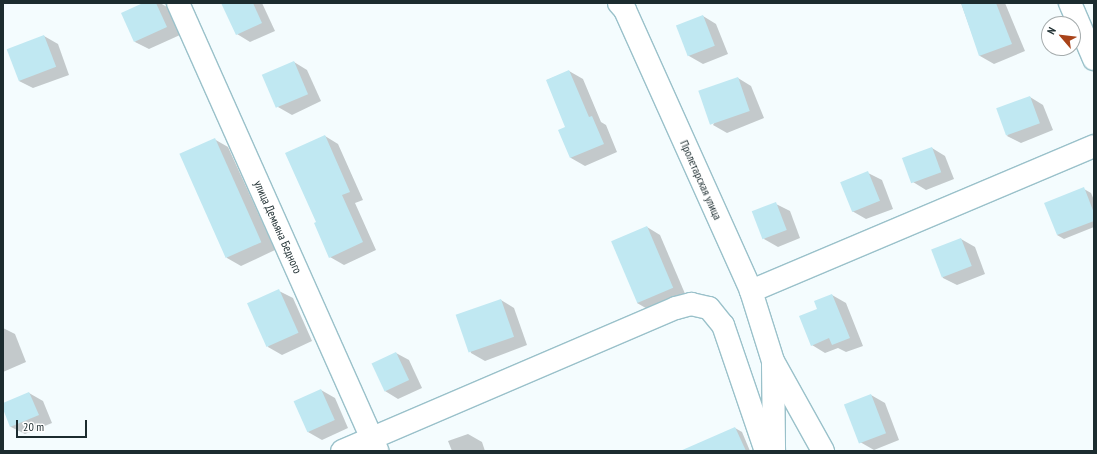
<!DOCTYPE html>
<html>
<head>
<meta charset="utf-8">
<style>
  body { margin:0 }
  #map { position:relative; width:1097px; height:454px; overflow:hidden; background:#f4fcfe; font-family:"PT Sans Narrow",sans-serif }
  div>[style] { position:absolute }
  .shadow>* { inset:0; background:#0003 }
  .building>* { inset:0; background:#c0e8f2; transform-origin:0 0 }
  .roads { filter:drop-shadow(1px 0 #9ac1ca) drop-shadow(-1px 0 #9ac1ca) drop-shadow(0 1px #9ac1ca) drop-shadow(0 -1px #9ac1ca) }
  .minor>* { height:22px; margin:-11px; padding:0 11px; transform-origin:11px; border-radius:11px; background:#fff }
  span { translate:-50% -50%; white-space:nowrap; text-align:center; line-height:1.15; -webkit-text-stroke:3px #fff; paint-order:stroke }
  .street-label { font-size:12px; color:#1c2c2f }
  .frame { position:absolute; inset:0; border:4px solid #1c2c2f; pointer-events:none }
  .north { position:absolute; left:1041px; top:16px; width:40px; height:40px; box-sizing:border-box; background:#fff; border:1px solid #a4abac; border-radius:50%; rotate:298deg; font-size:11px; font-weight:700; line-height:16px; text-align:center; color:#1c2c2f }
  .north::after { content:''; display:block; margin:auto; width:14px; height:18px; background:#a94319; clip-path:polygon(50% 0,100% 100%,50% 72%,0 100%) }
  .scale { position:absolute; left:16px; top:420px; width:71px; height:18px; box-sizing:border-box; border:2px solid #1c2c2f; border-top:0; padding-left:5px; font-size:12px; line-height:14px; white-space:nowrap; color:#1c2c2f; -webkit-text-stroke:3px #fff; paint-order:stroke }
</style>
</head>
<body>
<div id="map">
  <div class="shadow">
    <i style="clip-path:polygon(145px 3px,160px 3px,167px 7px,180px 35px,149px 49px,135px 42px)"></i>
    <i style="clip-path:polygon(226px 3px,262px 3px,275px 31px,250px 42px,237px 34px)"></i>
    <i style="clip-path:polygon(961px 3px,1005px 3px,1025px 51px,994px 64px,980px 56px)"></i>
    <i style="clip-path:polygon(703px 16px,716px 24px,728px 54px,703px 64px,689px 56px,678px 26px)"></i>
    <i style="clip-path:polygon(44px 36px,58px 44px,69px 75px,33px 88px,19px 81px)"></i>
    <i style="clip-path:polygon(294px 62px,307px 70px,321px 101px,292px 115px,278px 107px)"></i>
    <i style="clip-path:polygon(569px 71px,583px 79px,601px 122px,606px 125px,617px 152px,585px 166px,571px 158px,560px 131px,567px 128px,547px 80px)"></i>
    <i style="clip-path:polygon(738px 78px,751px 86px,764px 118px,727px 133px,713px 125px)"></i>
    <i style="clip-path:polygon(1030px 97px,1043px 105px,1053px 130px,1021px 143px,1007px 136px)"></i>
    <i style="clip-path:polygon(325px 136px,338px 144px,363px 200px,355px 203px,376px 250px,344px 265px,330px 257px,318px 222px)"></i>
    <i style="clip-path:polygon(214px 139px,228px 147px,275px 250px,241px 266px,227px 258px)"></i>
    <i style="clip-path:polygon(932px 148px,945px 156px,954px 179px,926px 190px,913px 182px)"></i>
    <i style="clip-path:polygon(868px 173px,882px 180px,893px 209px,866px 219px,852px 211px)"></i>
    <i style="clip-path:polygon(1084px 189px,1091px 193px,1094px 200px,1094px 227px,1064px 239px,1057px 235px)"></i>
    <i style="clip-path:polygon(776px 204px,790px 211px,800px 238px,778px 247px,764px 239px)"></i>
    <i style="clip-path:polygon(647px 227px,660px 235px,686px 296px,651px 311px,637px 303px)"></i>
    <i style="clip-path:polygon(961px 239px,975px 247px,985px 274px,957px 285px,943px 278px,933px 251px)"></i>
    <i style="clip-path:polygon(279px 291px,293px 298px,312px 341px,282px 355px,268px 347px)"></i>
    <i style="clip-path:polygon(832px 295px,846px 303px,863px 346px,846px 352px,838px 348px,825px 353px,812px 345px,818px 309px)"></i>
    <i style="clip-path:polygon(501px 300px,514px 308px,527px 345px,485px 361px,471px 353px,457px 316px)"></i>
    <i style="clip-path:polygon(3px 328px,15px 334px,26px 362px,3px 372px)"></i>
    <i style="clip-path:polygon(396px 353px,409px 360px,422px 388px,398px 399px,385px 391px)"></i>
    <i style="clip-path:polygon(321px 390px,335px 398px,348px 428px,322px 440px,308px 432px)"></i>
    <i style="clip-path:polygon(29px 393px,43px 401px,52px 423px,25px 434px,11px 427px,3px 404px)"></i>
    <i style="clip-path:polygon(871px 395px,885px 403px,899px 440px,874px 450px,860px 442px)"></i>
    <i style="clip-path:polygon(735px 428px,742px 432px,750px 451px,716px 451px)"></i>
    <i style="clip-path:polygon(468px 434px,482px 442px,485px 451px,452px 451px,448px 441px)"></i>
  </div>
  <div class="building">
    <i style="clip-path:polygon(143px 3px,156px 3px,167px 27px,134px 42px,121px 13px)"></i>
    <i style="clip-path:polygon(221px 3px,253px 3px,262px 23px,236px 35px)"></i>
    <i style="clip-path:polygon(961px 3px,996px 3px,1012px 44px,979px 56px)"></i>
    <i style="left:703px;top:15px;width:33px;height:29px;rotate:69deg"></i>
    <i style="left:44px;top:35px;width:34px;height:40px;rotate:69deg"></i>
    <i style="left:294px;top:61px;width:36px;height:35px;rotate:67deg"></i>
    <i style="clip-path:polygon(569px 70px,589px 117px,592px 116px,604px 144px,570px 158px,558px 130px,565px 127px,546px 80px)"></i>
    <i style="left:738px;top:77px;width:36px;height:42px;rotate:71deg"></i>
    <i style="left:1030px;top:96px;width:29px;height:36px;rotate:70deg"></i>
    <i style="clip-path:polygon(325px 135px,350px 192px,342px 195px,363px 242px,329px 258px,314px 223px,316px 222px,285px 153px)"></i>
    <i style="left:215px;top:138px;width:114px;height:39px;rotate:66deg"></i>
    <i style="left:932px;top:147px;width:27px;height:32px;rotate:70deg"></i>
    <i style="left:868px;top:171px;width:32px;height:30px;rotate:68deg"></i>
    <i style="clip-path:polygon(1084px 187px,1094px 213px,1094px 221px,1057px 235px,1044px 203px)"></i>
    <i style="left:776px;top:202px;width:30px;height:26px;rotate:69deg"></i>
    <i style="left:647px;top:226px;width:67px;height:39px;rotate:67deg"></i>
    <i style="left:961px;top:238px;width:30px;height:32px;rotate:69deg"></i>
    <i style="left:279px;top:289px;width:48px;height:35px;rotate:66deg"></i>
    <i style="clip-path:polygon(832px 294px,850px 338px,832px 345px,829px 338px,811px 346px,799px 316px,817px 309px,814px 301px)"></i>
    <i style="left:501px;top:299px;width:40px;height:48px;rotate:71deg"></i>
    <i style="left:396px;top:352px;width:31px;height:27px;rotate:65deg"></i>
    <i style="left:321px;top:389px;width:34px;height:30px;rotate:66deg"></i>
    <i style="clip-path:polygon(29px 392px,39px 415px,10px 427px,3px 409px,3px 403px)"></i>
    <i style="left:871px;top:394px;width:42px;height:29px;rotate:69deg"></i>
    <i style="clip-path:polygon(735px 427px,746px 451px,680px 451px)"></i>
  </div>
  <div class="roads">
    <div class="minor">
      <i style="left:178px;top:3px;width:490px;rotate:66deg"></i>
      <i style="left:619px;top:3px;width:9px;rotate:49deg"></i>
      <i style="left:625px;top:10px;width:308px;rotate:65.8deg"></i>
      <i style="left:751px;top:291px;width:73px;rotate:72.6deg"></i>
      <i style="left:773px;top:361px;width:103px;rotate:60.9deg"></i>
      <i style="left:1070px;top:3px;width:61px;rotate:66.8deg"></i>
      <i style="left:751px;top:291px;width:372px;rotate:-22.9deg"></i>
      <i style="left:773px;top:364px;width:87px;rotate:89.3deg"></i>
      <i style="left:342px;top:451px;width:363px;rotate:-23.2deg"></i>
      <i style="left:676px;top:308px;width:16px;rotate:-15deg"></i>
      <i style="left:691px;top:304px;width:18px;rotate:13deg"></i>
      <i style="left:709px;top:308px;width:22px;rotate:51deg"></i>
      <i style="left:723px;top:325px;width:133px;rotate:71.2deg"></i>
    </div>
  </div>
  <div class="street-label">
    <span style="left:701px;top:180px;rotate:66deg">Пролетарская улица</span>
    <span style="left:278px;top:227px;rotate:66deg">улица Демьяна Бедного</span>
  </div>
  <div class="frame"></div>
  <div class="north">N</div>
  <div class="scale">20 m</div>
</div>
</body>
</html>
